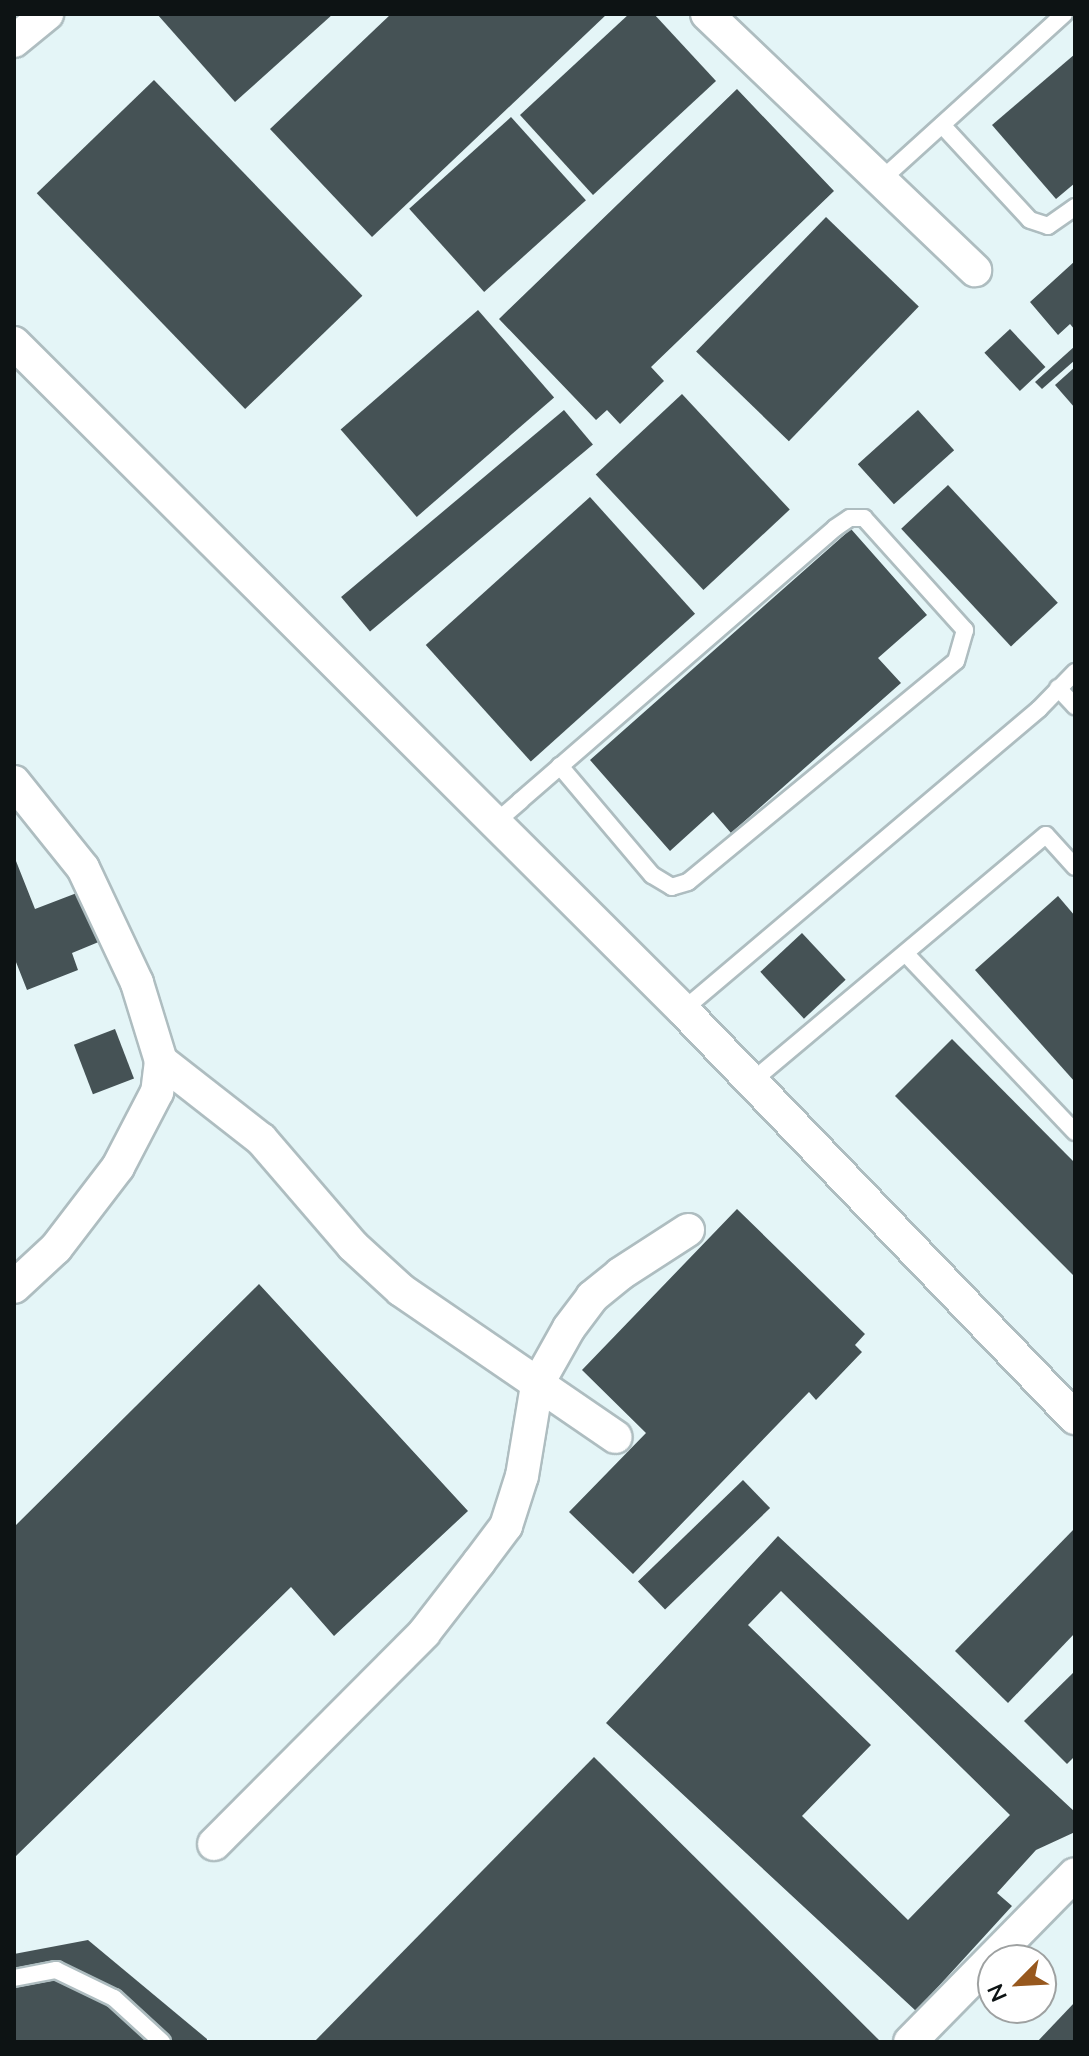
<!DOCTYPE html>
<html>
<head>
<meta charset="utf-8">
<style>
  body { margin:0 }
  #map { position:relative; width:1089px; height:2056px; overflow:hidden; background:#e4f5f7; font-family:Mulish,sans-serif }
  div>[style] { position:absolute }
  .building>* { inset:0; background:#455255; transform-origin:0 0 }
  .roads { filter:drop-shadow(2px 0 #aebdc0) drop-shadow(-2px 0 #aebdc0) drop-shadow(0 2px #aebdc0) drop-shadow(0 -2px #aebdc0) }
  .service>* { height:16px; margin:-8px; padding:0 8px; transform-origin:8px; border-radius:8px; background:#fff }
  .minor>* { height:32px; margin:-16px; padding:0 16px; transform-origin:16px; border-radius:16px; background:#fff }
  span { translate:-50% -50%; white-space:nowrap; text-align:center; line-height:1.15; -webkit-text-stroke:8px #fff; paint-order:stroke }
  .frame { position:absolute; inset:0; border:16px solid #0d1314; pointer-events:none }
  .north { position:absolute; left:977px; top:1944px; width:80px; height:80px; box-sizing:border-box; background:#fff; border:2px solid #9ea1a1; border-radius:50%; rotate:246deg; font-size:22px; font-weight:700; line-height:32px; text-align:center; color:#0d1314 }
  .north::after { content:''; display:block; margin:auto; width:28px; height:36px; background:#97581e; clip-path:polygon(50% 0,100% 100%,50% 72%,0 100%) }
</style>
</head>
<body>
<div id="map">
  <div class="building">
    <i style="clip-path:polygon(157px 14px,333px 14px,235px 102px)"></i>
    <i style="clip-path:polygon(391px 14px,607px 14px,372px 237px,270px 129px)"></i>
    <i style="clip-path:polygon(629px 14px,654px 14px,716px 81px,593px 195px,520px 115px)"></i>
    <i style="clip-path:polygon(1075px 54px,1075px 183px,1056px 199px,992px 125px)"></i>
    <i style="left:154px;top:80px;width:300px;height:163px;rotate:46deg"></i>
    <i style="clip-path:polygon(737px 89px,834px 191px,651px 367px,664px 381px,620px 424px,607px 410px,596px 420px,499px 319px)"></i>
    <i style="left:511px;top:117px;width:112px;height:137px;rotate:48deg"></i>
    <i style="left:826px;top:217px;width:129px;height:187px;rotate:44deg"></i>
    <i style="clip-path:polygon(1075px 261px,1075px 330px,1070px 324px,1058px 335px,1030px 302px)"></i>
    <i style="left:478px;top:310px;width:116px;height:182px;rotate:49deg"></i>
    <i style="left:1010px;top:329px;width:52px;height:35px;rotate:47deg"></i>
    <i style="clip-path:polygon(1075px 346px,1075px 360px,1042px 389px,1035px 382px)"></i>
    <i style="clip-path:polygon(1075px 367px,1075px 408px,1055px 385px)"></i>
    <i style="left:682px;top:394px;width:158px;height:118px;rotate:47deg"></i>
    <i style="left:564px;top:410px;width:45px;height:291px;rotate:50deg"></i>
    <i style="left:918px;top:410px;width:54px;height:81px;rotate:48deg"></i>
    <i style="left:948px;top:485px;width:161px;height:64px;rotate:47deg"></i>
    <i style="left:590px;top:497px;width:157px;height:221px;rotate:48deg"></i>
    <i style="clip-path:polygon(851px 529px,927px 615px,878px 658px,901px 683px,731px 833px,713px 812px,670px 851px,590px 760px)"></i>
    <i style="clip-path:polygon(14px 856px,35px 909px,82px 891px,101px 941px,72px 953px,78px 970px,27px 990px,14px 957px)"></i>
    <i style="clip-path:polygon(1058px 896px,1075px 916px,1075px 1082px,975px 970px)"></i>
    <i style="left:802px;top:933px;width:64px;height:57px;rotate:47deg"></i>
    <i style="left:115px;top:1029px;width:53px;height:44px;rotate:69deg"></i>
    <i style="clip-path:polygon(952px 1039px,1075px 1163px,1075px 1277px,895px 1096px)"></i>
    <i style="clip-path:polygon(737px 1209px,865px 1334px,855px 1345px,862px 1352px,816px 1400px,809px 1392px,633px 1574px,569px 1512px,646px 1433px,582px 1370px)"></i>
    <i style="clip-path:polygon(259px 1284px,468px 1511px,334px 1636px,291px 1587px,14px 1858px,14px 1527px)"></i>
    <i style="left:743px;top:1480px;width:39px;height:146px;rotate:46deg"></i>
    <i style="clip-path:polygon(1075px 1528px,1075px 1633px,1008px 1703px,955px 1651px)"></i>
    <i style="clip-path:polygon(evenodd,778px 1536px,1075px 1812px,1075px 1832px,1036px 1850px,997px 1893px,1012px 1906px,916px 2011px,606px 1723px,778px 1536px,781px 1591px,1010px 1815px,908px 1920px,802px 1816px,871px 1745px,748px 1625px,781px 1591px)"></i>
    <i style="clip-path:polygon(1075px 1671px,1075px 1756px,1067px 1764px,1024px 1721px)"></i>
    <i style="clip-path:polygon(594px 1757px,881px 2042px,314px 2042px)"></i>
    <i style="clip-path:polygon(88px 1940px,207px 2039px,207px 2042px,14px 2042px,14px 1954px)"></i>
    <i style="clip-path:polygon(1075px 2002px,1075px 2042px,1037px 2042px)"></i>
  </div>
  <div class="roads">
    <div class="service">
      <i style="left:942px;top:125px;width:129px;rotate:47.2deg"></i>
      <i style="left:1030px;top:220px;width:19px;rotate:18deg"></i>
      <i style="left:1048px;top:226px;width:33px;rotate:-35deg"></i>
      <i style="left:881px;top:180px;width:247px;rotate:-42.2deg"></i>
      <i style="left:1058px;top:688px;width:25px;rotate:47deg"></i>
      <i style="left:495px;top:823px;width:33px;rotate:-41deg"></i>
      <i style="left:520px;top:801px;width:417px;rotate:-40.9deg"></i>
      <i style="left:835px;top:528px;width:18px;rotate:-34deg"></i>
      <i style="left:850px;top:518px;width:14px"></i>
      <i style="left:864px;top:518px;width:151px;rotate:48deg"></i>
      <i style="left:965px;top:630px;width:32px;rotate:106deg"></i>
      <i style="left:956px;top:661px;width:347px;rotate:140.5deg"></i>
      <i style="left:688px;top:882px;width:17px;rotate:163deg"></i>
      <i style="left:672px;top:887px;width:23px;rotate:-149deg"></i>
      <i style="left:652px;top:875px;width:143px;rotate:-130.2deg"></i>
      <i style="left:907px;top:955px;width:244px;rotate:46.5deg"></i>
      <i style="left:683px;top:1010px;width:466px;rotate:-40.2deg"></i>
      <i style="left:1039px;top:709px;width:52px;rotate:-45.8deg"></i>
      <i style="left:750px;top:1083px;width:386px;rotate:-40deg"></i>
      <i style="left:1046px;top:835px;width:43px;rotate:47.8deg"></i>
      <i style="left:14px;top:1978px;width:43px;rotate:-10.8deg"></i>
      <i style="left:56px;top:1970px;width:64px;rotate:25.8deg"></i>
      <i style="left:114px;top:1998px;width:65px;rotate:42.5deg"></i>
    </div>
    <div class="minor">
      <i style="left:707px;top:14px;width:371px;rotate:43.7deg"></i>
      <i style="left:14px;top:41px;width:43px;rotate:-39.3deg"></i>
      <i style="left:14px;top:343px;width:945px;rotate:44.91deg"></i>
      <i style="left:683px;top:1010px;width:566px;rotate:46.15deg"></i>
      <i style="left:14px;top:782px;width:110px;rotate:51.3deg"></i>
      <i style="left:83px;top:868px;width:127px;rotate:64.8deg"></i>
      <i style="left:137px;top:983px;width:82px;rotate:72.9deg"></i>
      <i style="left:161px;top:1061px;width:31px;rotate:97deg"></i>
      <i style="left:157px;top:1092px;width:85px;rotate:117.5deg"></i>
      <i style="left:118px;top:1167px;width:102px;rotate:127.4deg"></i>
      <i style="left:56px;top:1248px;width:57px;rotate:137.1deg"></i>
      <i style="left:161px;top:1061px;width:127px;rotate:38deg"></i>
      <i style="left:261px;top:1139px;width:141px;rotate:49.3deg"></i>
      <i style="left:353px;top:1246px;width:65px;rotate:42.5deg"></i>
      <i style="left:401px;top:1290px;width:260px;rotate:34.4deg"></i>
      <i style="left:214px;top:1844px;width:298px;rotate:-45.1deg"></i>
      <i style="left:424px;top:1633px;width:90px;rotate:-52.2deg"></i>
      <i style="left:479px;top:1562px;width:45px;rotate:-53.1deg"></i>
      <i style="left:506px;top:1526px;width:52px;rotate:-72.3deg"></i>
      <i style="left:522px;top:1476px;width:92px;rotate:-80.6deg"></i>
      <i style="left:537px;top:1385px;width:65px;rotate:-60.7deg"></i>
      <i style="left:569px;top:1328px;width:39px;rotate:-53deg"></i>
      <i style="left:592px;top:1297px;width:36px;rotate:-39deg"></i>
      <i style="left:620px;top:1274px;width:81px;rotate:-32.9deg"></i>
      <i style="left:910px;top:2042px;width:235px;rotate:-45.5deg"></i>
    </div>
  </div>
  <div class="frame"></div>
  <div class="north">N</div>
</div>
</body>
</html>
